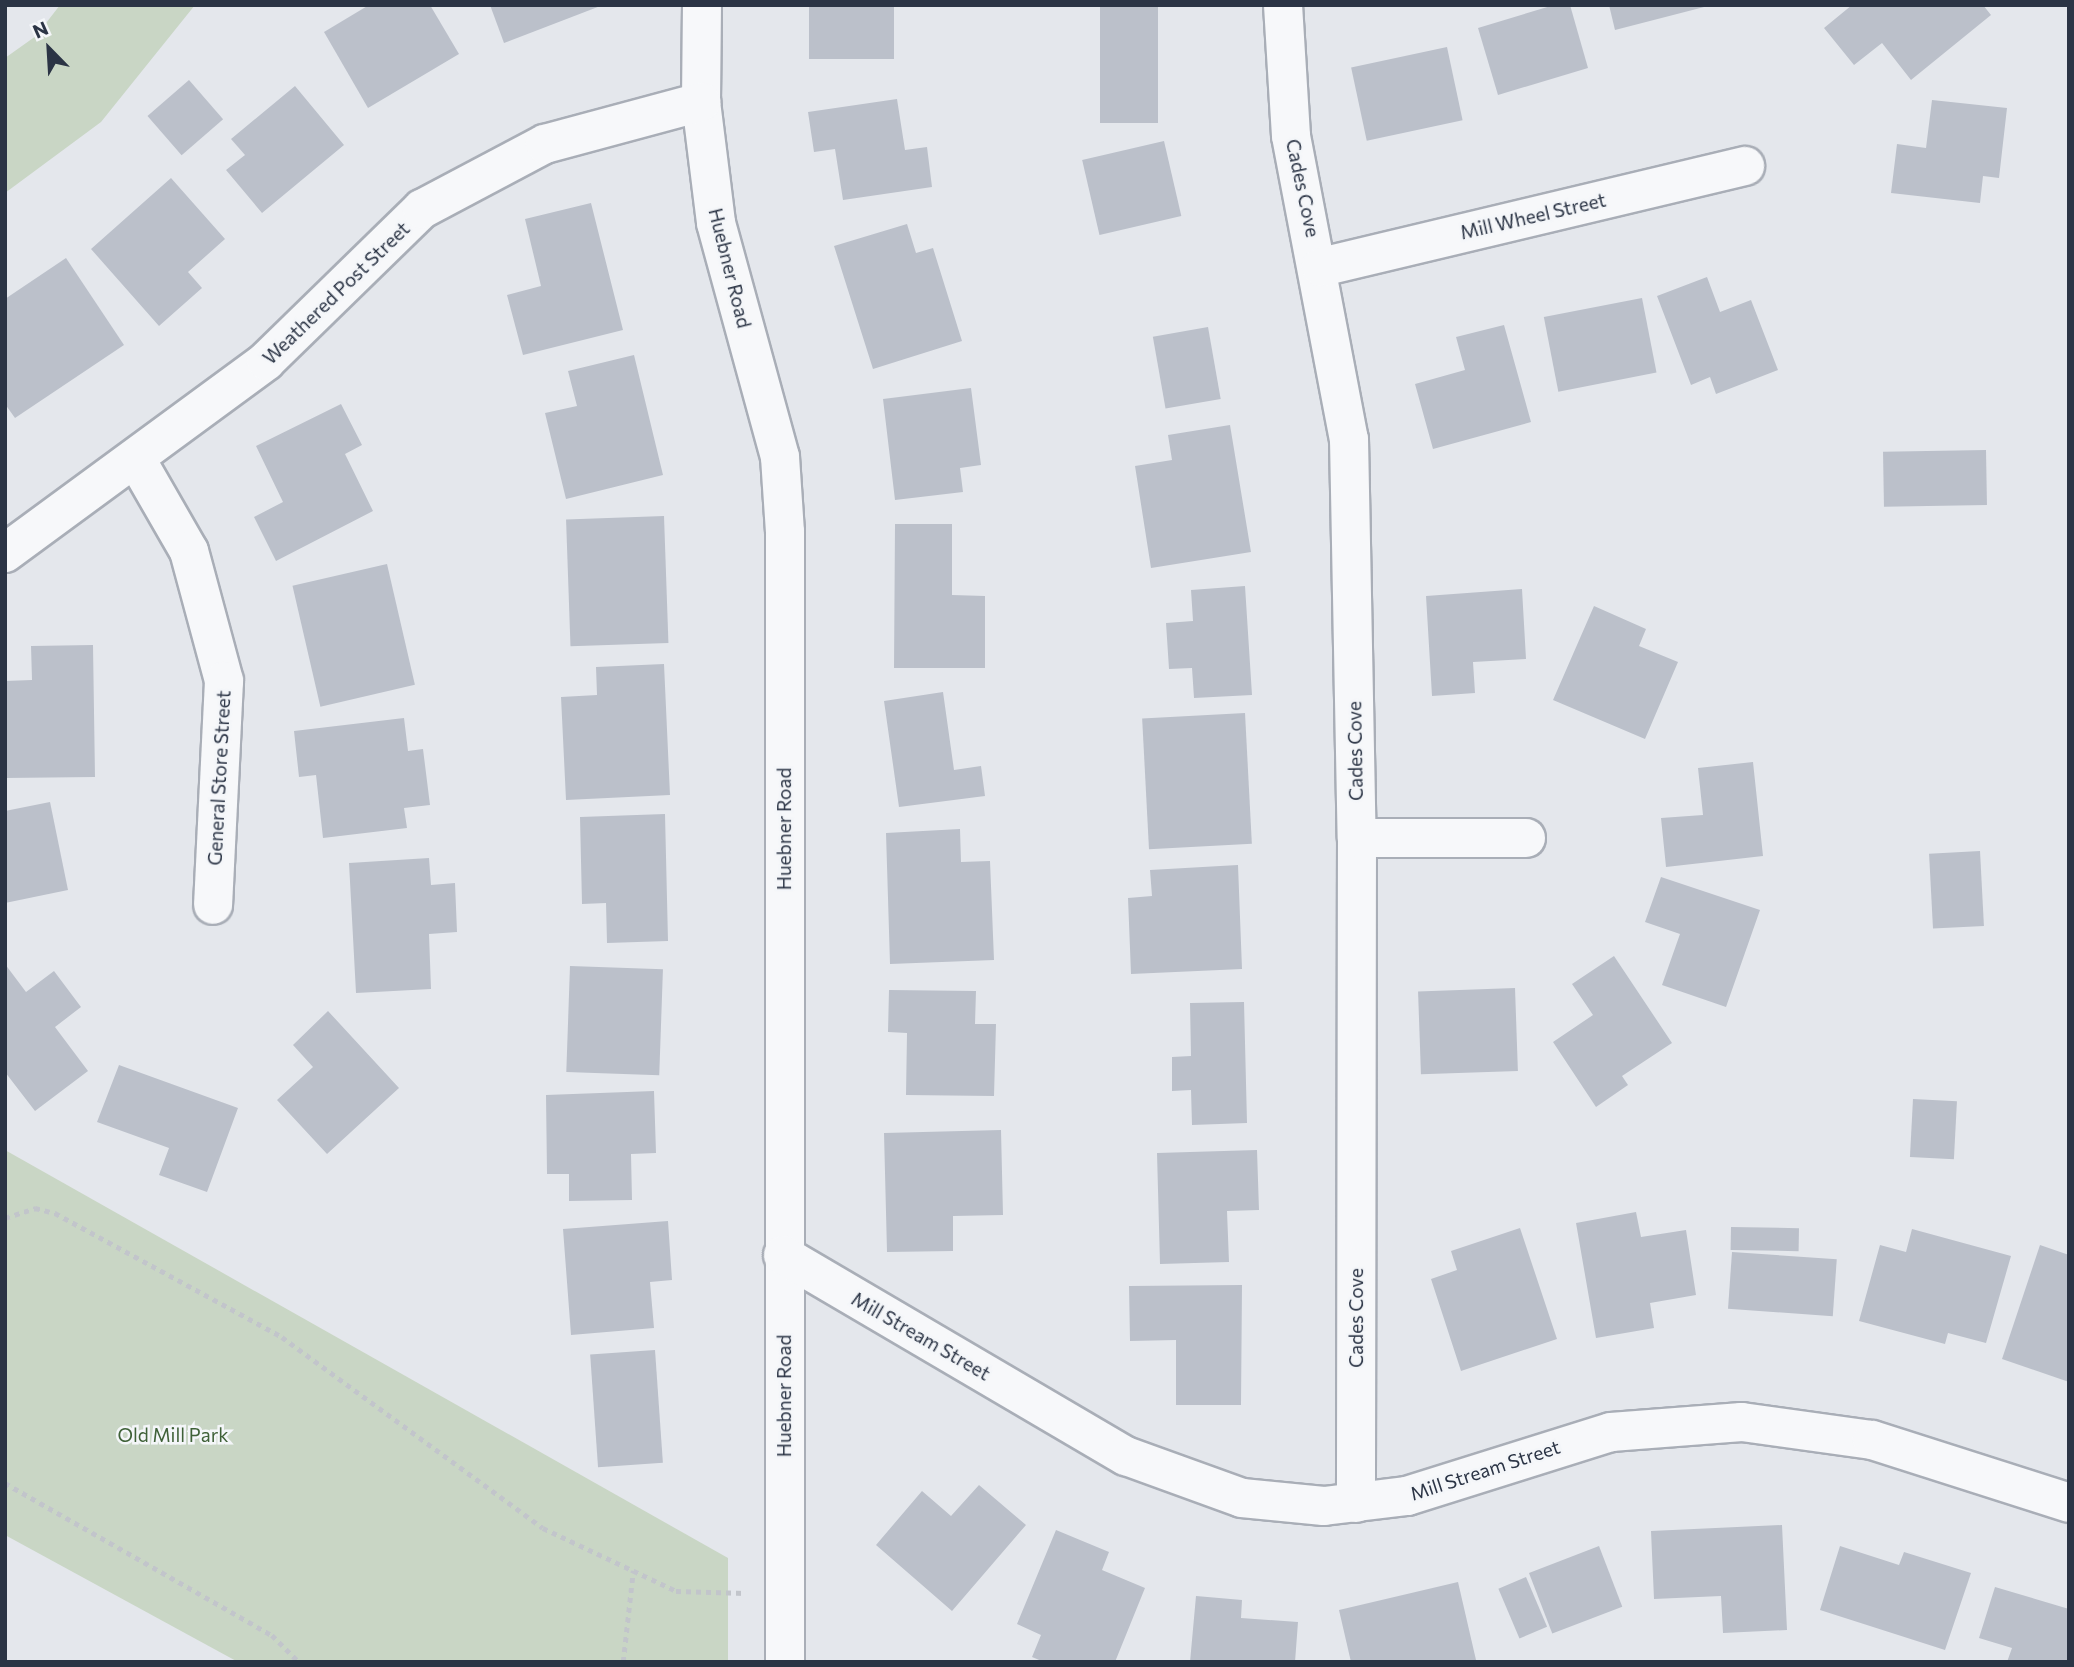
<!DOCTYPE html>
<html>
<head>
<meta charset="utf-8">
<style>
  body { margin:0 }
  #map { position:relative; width:2074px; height:1667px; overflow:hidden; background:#e4e7ec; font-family:Commissioner,sans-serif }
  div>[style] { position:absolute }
  .green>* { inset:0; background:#c9d6c5 }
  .building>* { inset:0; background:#bbc0ca; transform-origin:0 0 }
  .path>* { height:4.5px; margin-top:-2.25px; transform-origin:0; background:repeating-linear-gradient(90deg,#c2c5cb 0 5px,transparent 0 10px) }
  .roads { filter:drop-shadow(2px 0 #a9aeb7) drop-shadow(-2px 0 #a9aeb7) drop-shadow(0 2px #a9aeb7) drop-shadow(0 -2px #a9aeb7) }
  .minor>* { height:38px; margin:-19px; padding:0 19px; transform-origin:19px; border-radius:19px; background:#f7f8fa }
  span { translate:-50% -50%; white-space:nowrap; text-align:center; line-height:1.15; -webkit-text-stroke:5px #f4f6f9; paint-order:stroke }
  .street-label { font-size:19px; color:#2b3445 }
  .park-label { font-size:19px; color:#3f6138 }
  .frame { position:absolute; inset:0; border:7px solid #2b3445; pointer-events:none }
  .north { position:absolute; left:14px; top:14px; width:70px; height:70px; -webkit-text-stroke:5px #f4f6f9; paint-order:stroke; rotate:336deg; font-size:19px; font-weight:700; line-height:28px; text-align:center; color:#2b3445 }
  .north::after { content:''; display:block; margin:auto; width:24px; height:32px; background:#2b3445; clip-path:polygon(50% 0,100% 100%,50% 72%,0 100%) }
</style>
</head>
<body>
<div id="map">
  <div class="green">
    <i style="clip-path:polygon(60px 5px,195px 5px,101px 122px,5px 193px,5px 58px,36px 36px)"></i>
    <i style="clip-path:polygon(5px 1150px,728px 1558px,728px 1662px,238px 1662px,5px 1535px)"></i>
  </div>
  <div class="building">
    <i style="clip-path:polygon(369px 5px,430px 5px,459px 54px,368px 108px,324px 32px)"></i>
    <i style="clip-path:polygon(490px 5px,603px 5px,504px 43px)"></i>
    <i style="left:809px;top:5px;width:85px;height:54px"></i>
    <i style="left:1100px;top:5px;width:58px;height:118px"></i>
    <i style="clip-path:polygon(1554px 5px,1570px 5px,1588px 68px,1498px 95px,1478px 28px)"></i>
    <i style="clip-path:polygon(1609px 5px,1708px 5px,1708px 6px,1615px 30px)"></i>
    <i style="clip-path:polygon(1852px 5px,1983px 5px,1991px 15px,1911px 80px,1882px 43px,1854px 65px,1824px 28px)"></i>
    <i style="left:1447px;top:47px;width:75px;height:98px;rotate:78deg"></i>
    <i style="left:189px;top:80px;width:52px;height:55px;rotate:49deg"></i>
    <i style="clip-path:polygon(295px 86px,344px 145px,262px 213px,226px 170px,245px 155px,231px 139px)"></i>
    <i style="clip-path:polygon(897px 99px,905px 150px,927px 147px,932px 187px,843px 200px,835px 149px,814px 152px,808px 112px)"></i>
    <i style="clip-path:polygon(1932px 100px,2007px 108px,1999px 178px,1983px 176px,1980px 203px,1891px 193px,1897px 144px,1926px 148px)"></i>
    <i style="left:1164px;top:141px;width:77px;height:84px;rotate:77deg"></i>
    <i style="clip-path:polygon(171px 178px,225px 239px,188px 272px,202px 288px,159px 326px,91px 249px)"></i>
    <i style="clip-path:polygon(591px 203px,623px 330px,523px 355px,507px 295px,541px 286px,525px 219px)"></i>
    <i style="clip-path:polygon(907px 224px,916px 253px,933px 248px,962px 341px,873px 369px,834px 246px)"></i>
    <i style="clip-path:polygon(66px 258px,124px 345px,15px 418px,5px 404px,5px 299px)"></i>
    <i style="clip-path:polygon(1707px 277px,1720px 312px,1751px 300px,1778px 370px,1716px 394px,1710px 377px,1691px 385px,1657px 296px)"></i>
    <i style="left:1642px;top:298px;width:76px;height:100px;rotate:79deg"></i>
    <i style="clip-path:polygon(1504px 325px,1531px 422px,1433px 449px,1415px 384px,1465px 370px,1456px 337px)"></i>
    <i style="left:1208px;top:327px;width:73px;height:56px;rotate:80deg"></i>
    <i style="clip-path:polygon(634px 355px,663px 475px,566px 499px,545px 413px,577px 406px,568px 371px)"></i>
    <i style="clip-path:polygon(971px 388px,981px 465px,960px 468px,963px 492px,895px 500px,883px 399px)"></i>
    <i style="clip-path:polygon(341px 404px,362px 445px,345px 454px,373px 511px,276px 561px,254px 517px,283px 502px,256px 446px)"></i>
    <i style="clip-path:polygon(1230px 425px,1251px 552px,1151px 568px,1135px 466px,1172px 460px,1168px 435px)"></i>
    <i style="left:1986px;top:450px;width:55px;height:103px;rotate:89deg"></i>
    <i style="left:664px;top:516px;width:127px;height:98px;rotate:88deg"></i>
    <i style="clip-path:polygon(895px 524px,952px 524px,952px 595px,985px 596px,985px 668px,894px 668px)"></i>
    <i style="left:387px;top:564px;width:124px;height:97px;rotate:77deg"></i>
    <i style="clip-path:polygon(1245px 586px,1252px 695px,1194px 698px,1192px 668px,1169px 669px,1166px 623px,1193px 621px,1191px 590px)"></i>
    <i style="clip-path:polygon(1522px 589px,1526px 659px,1473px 662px,1475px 693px,1432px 696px,1426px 596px)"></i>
    <i style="clip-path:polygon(1594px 606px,1646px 629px,1639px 646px,1678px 662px,1645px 739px,1553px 700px)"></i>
    <i style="clip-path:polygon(93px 645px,95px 777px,5px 778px,5px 681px,32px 680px,31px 646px)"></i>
    <i style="clip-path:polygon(664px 664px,670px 795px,566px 800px,561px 697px,597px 695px,596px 667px)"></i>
    <i style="clip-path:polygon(943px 692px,954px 770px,981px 766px,985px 796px,899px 807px,884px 701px)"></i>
    <i style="left:1245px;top:713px;width:131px;height:103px;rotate:87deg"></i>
    <i style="clip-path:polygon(404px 718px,408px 751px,423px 749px,430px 805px,404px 808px,407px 828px,323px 838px,316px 775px,299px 777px,294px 731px)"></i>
    <i style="clip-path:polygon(1753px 762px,1763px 856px,1666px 867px,1661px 818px,1703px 815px,1698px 768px)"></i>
    <i style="clip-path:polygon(50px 802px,68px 890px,5px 903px,5px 811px)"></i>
    <i style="clip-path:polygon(665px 814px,668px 941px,607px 943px,606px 903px,582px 904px,580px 817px)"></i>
    <i style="clip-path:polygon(960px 829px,961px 862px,990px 861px,994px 960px,890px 964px,886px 833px)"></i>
    <i style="left:1980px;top:851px;width:75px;height:51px;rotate:87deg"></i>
    <i style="clip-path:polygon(429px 858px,431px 885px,455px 883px,457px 932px,429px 934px,431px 989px,356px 993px,349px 863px)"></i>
    <i style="clip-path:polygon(1238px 865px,1242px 969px,1131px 974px,1128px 898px,1152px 896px,1150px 870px)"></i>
    <i style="clip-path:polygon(1661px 877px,1760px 910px,1726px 1007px,1662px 985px,1680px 934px,1645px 922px)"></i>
    <i style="clip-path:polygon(1614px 956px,1672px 1043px,1622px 1076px,1628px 1085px,1596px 1107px,1553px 1042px,1593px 1015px,1572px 984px)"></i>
    <i style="clip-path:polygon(5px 964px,26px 992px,54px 971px,81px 1007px,55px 1027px,88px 1071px,35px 1111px,5px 1072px)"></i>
    <i style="left:570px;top:966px;width:93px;height:106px;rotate:2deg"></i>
    <i style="left:1515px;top:988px;width:83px;height:97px;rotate:88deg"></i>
    <i style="clip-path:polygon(889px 990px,976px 991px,975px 1024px,996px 1024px,994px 1096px,906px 1095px,907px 1033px,888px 1032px)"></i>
    <i style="clip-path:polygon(1244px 1002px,1247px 1123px,1192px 1125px,1191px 1090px,1172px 1091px,1172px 1057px,1191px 1056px,1190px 1003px)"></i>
    <i style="clip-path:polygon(328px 1011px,399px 1088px,327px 1154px,277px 1100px,313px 1067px,293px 1045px)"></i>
    <i style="clip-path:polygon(119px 1065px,238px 1108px,207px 1192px,159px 1175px,169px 1148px,97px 1122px)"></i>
    <i style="clip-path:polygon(654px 1091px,656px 1153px,631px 1154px,632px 1200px,569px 1201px,569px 1174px,547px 1174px,546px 1095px)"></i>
    <i style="left:1913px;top:1099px;width:44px;height:58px;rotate:3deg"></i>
    <i style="clip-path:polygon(1001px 1130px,1003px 1215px,953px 1216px,953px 1251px,887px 1252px,884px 1133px)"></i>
    <i style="clip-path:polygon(1257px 1150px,1259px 1210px,1227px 1211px,1229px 1262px,1160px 1264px,1157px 1153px)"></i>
    <i style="clip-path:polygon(1636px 1212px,1641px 1237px,1686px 1230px,1696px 1295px,1650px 1303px,1654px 1328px,1596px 1338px,1576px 1223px)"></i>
    <i style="clip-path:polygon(668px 1221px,672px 1280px,650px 1282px,654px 1328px,571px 1335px,563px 1229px)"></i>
    <i style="left:1731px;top:1227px;width:68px;height:23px;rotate:1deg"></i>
    <i style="clip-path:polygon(1520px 1228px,1557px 1339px,1461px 1371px,1431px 1279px,1457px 1270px,1451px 1251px)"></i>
    <i style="clip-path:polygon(1912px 1229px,2011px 1256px,1986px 1343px,1948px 1333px,1945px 1344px,1859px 1321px,1880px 1245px,1906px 1252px)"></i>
    <i style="clip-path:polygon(2040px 1245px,2069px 1255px,2069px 1382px,2002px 1359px)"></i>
    <i style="left:1732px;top:1252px;width:105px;height:57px;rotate:4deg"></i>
    <i style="clip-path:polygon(1242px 1285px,1241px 1405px,1176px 1405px,1176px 1340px,1130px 1341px,1129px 1286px)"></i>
    <i style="left:655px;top:1350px;width:113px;height:65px;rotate:86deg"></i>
    <i style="clip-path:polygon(979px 1485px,1026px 1525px,952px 1611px,876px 1545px,922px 1491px,951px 1516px)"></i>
    <i style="clip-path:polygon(1782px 1525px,1787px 1630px,1723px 1633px,1721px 1596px,1654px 1599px,1651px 1531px)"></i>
    <i style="clip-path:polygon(1056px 1530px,1109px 1552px,1102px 1570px,1145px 1588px,1115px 1662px,1044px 1662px,1032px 1657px,1041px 1635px,1017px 1624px)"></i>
    <i style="left:1599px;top:1546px;width:65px;height:75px;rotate:69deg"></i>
    <i style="clip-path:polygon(1840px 1546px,1899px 1565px,1904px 1552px,1971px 1573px,1945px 1650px,1820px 1610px)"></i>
    <i style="left:1526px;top:1577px;width:54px;height:30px;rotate:67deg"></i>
    <i style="clip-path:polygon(1458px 1582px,1476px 1660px,1351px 1662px,1339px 1610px)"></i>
    <i style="clip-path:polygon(1995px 1587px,2069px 1609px,2069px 1662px,2007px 1662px,2012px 1648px,1979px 1638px)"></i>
    <i style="clip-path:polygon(1196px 1596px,1242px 1600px,1241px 1618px,1298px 1622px,1295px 1662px,1190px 1662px)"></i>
  </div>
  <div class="path">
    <i style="left:5px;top:1218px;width:32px;rotate:-18deg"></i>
    <i style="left:35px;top:1208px;width:21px;rotate:14deg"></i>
    <i style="left:55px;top:1213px;width:259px;rotate:28.6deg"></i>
    <i style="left:282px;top:1337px;width:323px;rotate:36.2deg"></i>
    <i style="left:543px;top:1528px;width:147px;rotate:25.3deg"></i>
    <i style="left:676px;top:1591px;width:70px;rotate:1.6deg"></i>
    <i style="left:5px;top:1483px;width:307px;rotate:29.7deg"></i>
    <i style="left:272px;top:1635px;width:38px;rotate:45deg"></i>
    <i style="left:623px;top:1662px;width:92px;rotate:-83.7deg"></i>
  </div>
  <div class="roads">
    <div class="minor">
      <i style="left:702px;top:5px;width:97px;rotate:90.6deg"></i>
      <i style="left:701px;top:102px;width:122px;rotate:82.9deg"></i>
      <i style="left:716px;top:223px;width:243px;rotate:74.7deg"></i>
      <i style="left:780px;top:457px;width:75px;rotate:86.2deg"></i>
      <i style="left:785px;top:532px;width:1130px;rotate:90deg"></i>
      <i style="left:1283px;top:5px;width:131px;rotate:86.5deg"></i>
      <i style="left:1291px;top:136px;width:309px;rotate:79.2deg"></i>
      <i style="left:1349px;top:439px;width:399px;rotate:88.9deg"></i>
      <i style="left:1357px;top:838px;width:665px;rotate:90.09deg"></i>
      <i style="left:1321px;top:267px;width:436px;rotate:-13.4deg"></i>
      <i style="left:136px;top:459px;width:106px;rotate:60.1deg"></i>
      <i style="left:189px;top:551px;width:135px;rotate:74.9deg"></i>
      <i style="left:224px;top:681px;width:224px;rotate:92.8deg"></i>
      <i style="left:5px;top:553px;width:324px;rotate:-36.3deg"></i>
      <i style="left:266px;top:361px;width:218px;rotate:-44.3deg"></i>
      <i style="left:422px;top:209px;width:139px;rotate:-27.9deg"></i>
      <i style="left:545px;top:144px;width:162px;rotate:-15.1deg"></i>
      <i style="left:1357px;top:838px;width:169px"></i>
      <i style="left:783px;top:1255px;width:398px;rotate:30.4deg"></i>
      <i style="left:1126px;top:1456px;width:123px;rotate:19.9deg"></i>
      <i style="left:1242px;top:1498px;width:82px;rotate:5.6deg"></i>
      <i style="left:1324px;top:1506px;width:84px;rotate:-6.9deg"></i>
      <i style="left:1407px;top:1496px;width:214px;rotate:-17.4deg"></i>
      <i style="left:1611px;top:1432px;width:131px;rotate:-4.4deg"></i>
      <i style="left:1742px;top:1422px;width:131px;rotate:7.9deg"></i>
      <i style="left:1872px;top:1440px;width:207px;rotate:17.7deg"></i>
    </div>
  </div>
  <div class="street-label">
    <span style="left:1303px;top:188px;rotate:78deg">Cades Cove</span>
    <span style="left:1533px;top:216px;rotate:-13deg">Mill Wheel Street</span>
    <span style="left:730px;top:268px;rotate:76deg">Huebner Road</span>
    <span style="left:336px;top:293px;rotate:-44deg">Weathered Post Street</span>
    <span style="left:1355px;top:751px;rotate:-91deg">Cades Cove</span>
    <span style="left:219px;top:778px;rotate:-87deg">General Store Street</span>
    <span style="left:784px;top:829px;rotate:-90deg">Huebner Road</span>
    <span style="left:1356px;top:1318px;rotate:-90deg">Cades Cove</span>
    <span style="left:921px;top:1336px;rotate:30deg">Mill Stream Street</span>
    <span style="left:784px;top:1396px;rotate:-90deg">Huebner Road</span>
    <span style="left:1485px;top:1470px;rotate:-18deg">Mill Stream Street</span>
  </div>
  <div class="park-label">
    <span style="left:173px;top:1435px">Old Mill Park</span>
  </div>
  <div class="frame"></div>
  <div class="north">N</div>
</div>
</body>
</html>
